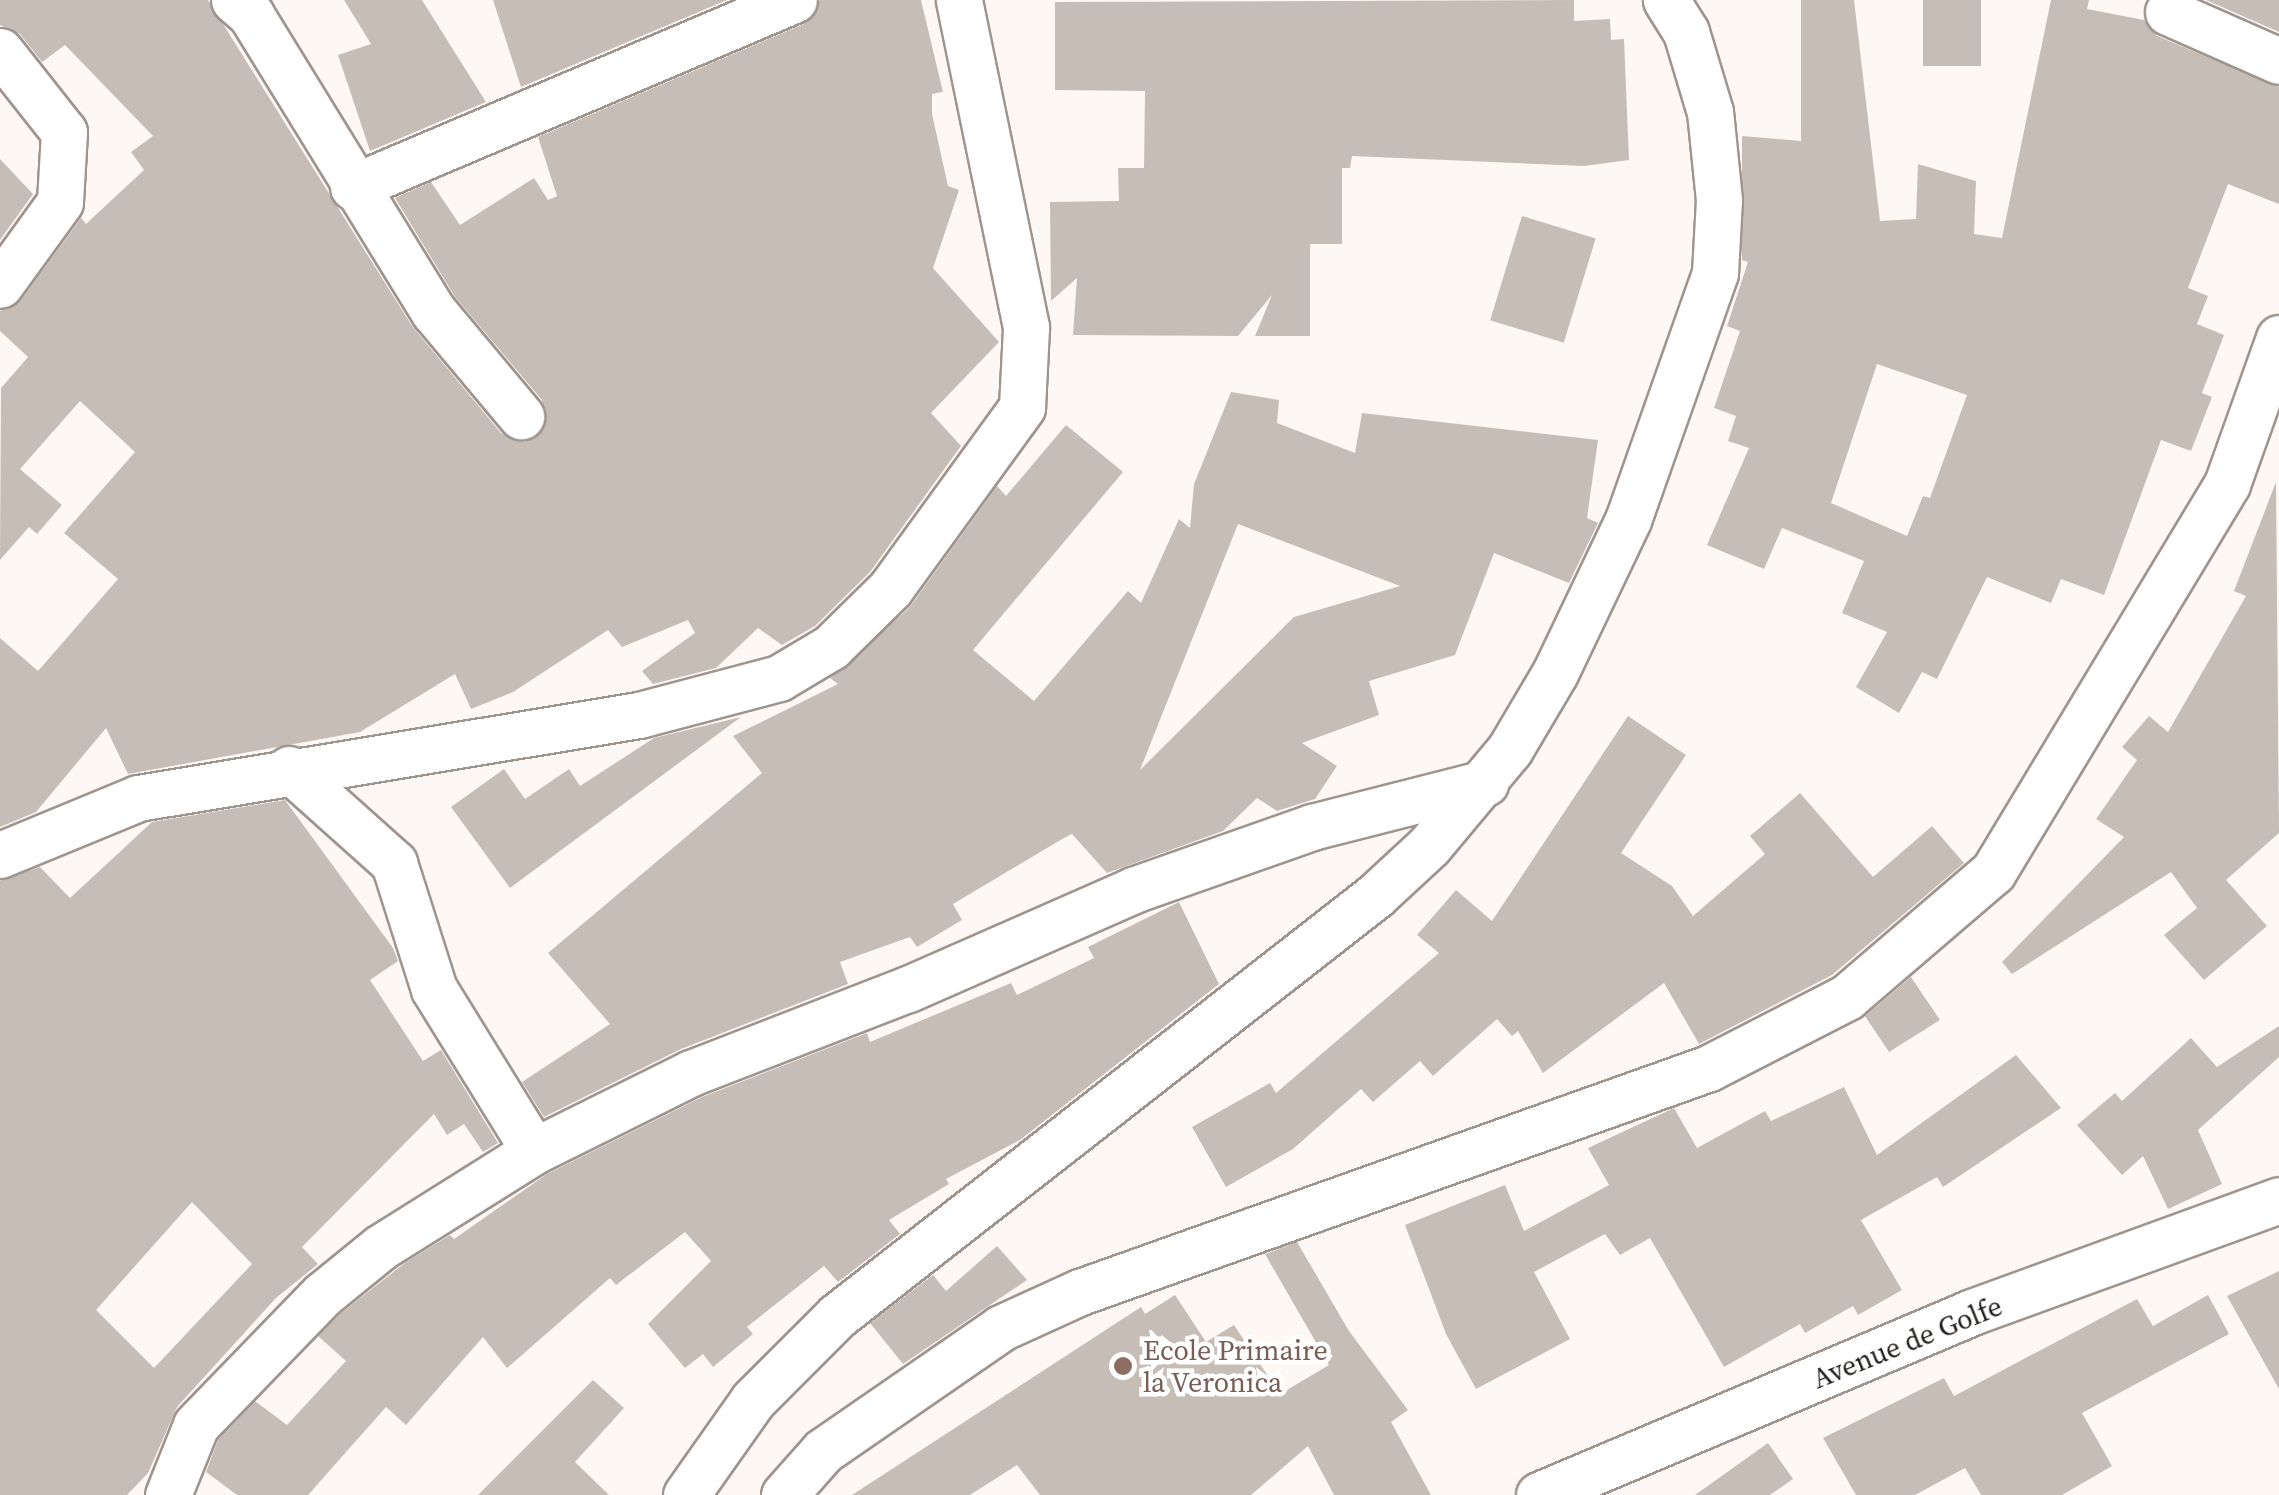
<!DOCTYPE html>
<html>
<head>
<meta charset="utf-8">
<style>
  body { margin:0 }
  #map { position:relative; width:2279px; height:1495px; overflow:hidden; background:#fef8f4; font-family:"Source Serif 4",serif }
  div>[style] { position:absolute }
  .building>* { inset:0; background:#c6bdb6; transform-origin:0 0 }
  .roads { filter:drop-shadow(2px 0 #9e958e) drop-shadow(-2px 0 #9e958e) drop-shadow(0 2px #9e958e) drop-shadow(0 -2px #9e958e) }
  .street>* { height:45px; margin:-22.5px; padding:0 22.5px; transform-origin:22.5px; border-radius:22.5px; background:#fff }
  .dots>* { width:28px; height:28px; translate:-50% -50%; box-sizing:border-box; border:5px solid #fff; border-radius:50% }
  span { translate:-50% -50%; white-space:nowrap; text-align:center; line-height:1.15; -webkit-text-stroke:9px #fff; paint-order:stroke }
  .street-label { font-size:28px; color:#201c1a }
  .education-label { font-size:28px; color:#785e54 }
  .left { translate:0 -50%; text-align:left }
</style>
</head>
<body>
<div id="map">
  <div class="building">
    <i style="clip-path:polygon(0 0,208px 0,412px 326px,501px 433px,525px 442px,545px 426px,542px 400px,455px 297px,395px 198px,431px 182px,460px 225px,534px 178px,548px 200px,557px 196px,538px 137px,804px 24px,820px 0,921px 0,943px 92px,932px 94px,932px 114px,948px 186px,959px 190px,933px 268px,999px 342px,931px 413px,961px 446px,870px 572px,815px 626px,782px 645px,758px 628px,716px 668px,653px 684px,642px 671px,695px 633px,688px 620px,622px 647px,608px 630px,513px 692px,471px 709px,455px 674px,360px 732px,128px 774px,106px 728px,36px 812px,0 827px,0 638px,38px 671px,118px 579px,64px 533px,135px 452px,80px 401px,20px 469px,62px 505px,37px 534px,29px 527px,0 560px,1px 388px,28px 357px,0 331px,0 311px,21px 300px,81px 218px,86px 224px,144px 170px,131px 152px,153px 136px,65px 45px,42px 62px,20px 34px,0 25px)"></i>
    <i style="clip-path:polygon(344px 0,422px 0,486px 102px,370px 151px,338px 55px,371px 44px)"></i>
    <i style="clip-path:polygon(493px 0,727px 0,521px 87px)"></i>
    <i style="clip-path:polygon(1574px 0,1574px 21px,1610px 19px,1611px 40px,1624px 39px,1629px 160px,1584px 166px,1352px 156px,1350px 168px,1342px 168px,1342px 244px,1310px 244px,1310px 336px,1255px 336px,1272px 295px,1238px 336px,1073px 335px,1077px 278px,1051px 301px,1050px 202px,1119px 201px,1118px 168px,1144px 168px,1145px 91px,1055px 90px,1055px 2px)"></i>
    <i style="clip-path:polygon(evenodd,1801px 0,1854px 0,1880px 221px,1916px 219px,1918px 164px,1976px 181px,1974px 234px,2002px 238px,2051px 0,2089px 0,2087px 9px,2144px 20px,2157px 36px,2279px 87px,2279px 204px,2228px 184px,2188px 288px,2208px 296px,2197px 324px,2224px 335px,2202px 393px,2212px 397px,2191px 451px,2161px 440px,2104px 595px,2061px 579px,2051px 603px,1987px 577px,1937px 679px,1922px 672px,1899px 713px,1856px 687px,1887px 632px,1842px 613px,1864px 561px,1782px 528px,1764px 569px,1707px 545px,1749px 448px,1728px 441px,1736px 416px,1714px 408px,1740px 331px,1727px 326px,1748px 262px,1742px 260px,1742px 136px,1801px 141px,1801px 0,1877px 364px,1967px 395px,1930px 498px,1923px 496px,1907px 536px,1831px 503px,1877px 364px)"></i>
    <i style="left:1923px;top:0;width:58px;height:66px"></i>
    <i style="clip-path:polygon(2206px 0,2279px 0,2279px 32px)"></i>
    <i style="clip-path:polygon(0 159px,33px 194px,0 240px)"></i>
    <i style="left:1522px;top:216px;width:77px;height:109px;rotate:17deg"></i>
    <i style="clip-path:polygon(evenodd,1231px 392px,1279px 400px,1277px 423px,1355px 453px,1362px 413px,1598px 440px,1587px 518px,1598px 523px,1569px 583px,1494px 553px,1455px 655px,1369px 681px,1379px 715px,1302px 743px,1337px 766px,1315px 799px,1277px 811px,1257px 798px,1223px 831px,1107px 873px,1072px 834px,1064px 838px,953px 904px,962px 920px,917px 947px,910px 937px,840px 962px,848px 984px,681px 1049px,544px 1117px,522px 1082px,610px 1024px,548px 953px,762px 773px,733px 736px,838px 684px,830px 678px,909px 608px,997px 486px,1006px 496px,1066px 425px,1123px 472px,973px 650px,1034px 701px,1128px 591px,1141px 603px,1179px 519px,1190px 528px,1194px 484px,1231px 392px,1238px 524px,1400px 586px,1294px 617px,1140px 770px,1238px 524px)"></i>
    <i style="clip-path:polygon(2276px 482px,2279px 833px,2226px 880px,2267px 926px,2204px 980px,2164px 935px,2197px 908px,2171px 872px,2012px 974px,2002px 962px,2124px 837px,2096px 819px,2137px 760px,2122px 747px,2149px 716px,2168px 732px,2246px 596px,2234px 591px)"></i>
    <i style="clip-path:polygon(1628px 716px,1686px 755px,1621px 853px,1672px 886px,1693px 916px,1765px 854px,1750px 836px,1800px 793px,1873px 877px,1932px 826px,1964px 863px,1832px 975px,1699px 1044px,1664px 983px,1543px 1073px,1518px 1031px,1512px 1036px,1497px 1019px,1433px 1076px,1420px 1061px,1373px 1102px,1361px 1089px,1293px 1149px,1226px 1187px,1192px 1127px,1270px 1083px,1276px 1093px,1439px 953px,1417px 935px,1456px 890px,1492px 921px)"></i>
    <i style="clip-path:polygon(741px 717px,510px 888px,451px 807px,504px 769px,525px 799px,569px 769px,580px 786px,654px 738px)"></i>
    <i style="clip-path:polygon(evenodd,285px 800px,393px 948px,398px 961px,370px 980px,423px 1061px,441px 1050px,498px 1143px,483px 1152px,464px 1124px,447px 1135px,434px 1114px,302px 1247px,318px 1264px,276px 1298px,177px 1407px,148px 1473px,127px 1495px,0 1495px,0 881px,40px 867px,70px 898px,152px 822px,285px 800px,192px 1202px,252px 1264px,154px 1368px,96px 1310px,192px 1202px)"></i>
    <i style="clip-path:polygon(1179px 902px,1219px 984px,1020px 1140px,946px 1179px,949px 1184px,889px 1220px,900px 1234px,838px 1282px,824px 1266px,747px 1327px,753px 1334px,713px 1367px,703px 1354px,685px 1368px,648px 1324px,711px 1261px,685px 1232px,616px 1285px,610px 1278px,507px 1368px,483px 1337px,406px 1425px,386px 1407px,308px 1495px,237px 1495px,206px 1472px,218px 1440px,255px 1401px,287px 1425px,346px 1361px,318px 1336px,340px 1314px,406px 1262px,450px 1235px,454px 1239px,547px 1174px,702px 1097px,867px 1033px,870px 1042px,1011px 983px,1017px 995px,1094px 958px,1088px 947px)"></i>
    <i style="clip-path:polygon(1911px 977px,1940px 1020px,1889px 1052px,1865px 1016px)"></i>
    <i style="clip-path:polygon(2279px 1026px,2279px 1057px,2198px 1130px,2222px 1184px,2168px 1209px,2143px 1156px,2122px 1175px,2077px 1125px,2115px 1093px,2122px 1101px,2191px 1038px,2217px 1067px)"></i>
    <i style="clip-path:polygon(2016px 1055px,2061px 1108px,1943px 1187px,1937px 1177px,1861px 1220px,1902px 1290px,1858px 1315px,1853px 1306px,1805px 1333px,1800px 1324px,1724px 1367px,1650px 1238px,1620px 1255px,1605px 1234px,1534px 1272px,1570px 1339px,1476px 1389px,1446px 1334px,1405px 1225px,1505px 1185px,1524px 1231px,1609px 1185px,1588px 1148px,1674px 1108px,1697px 1148px,1765px 1111px,1771px 1121px,1844px 1087px,1877px 1155px)"></i>
    <i style="clip-path:polygon(1297px 1242px,1349px 1331px,1408px 1410px,1391px 1422px,1431px 1495px,1334px 1495px,1308px 1446px,1251px 1495px,1040px 1495px,1017px 1465px,970px 1495px,852px 1495px,1141px 1307px,1145px 1314px,1175px 1295px,1206px 1342px,1234px 1325px,1280px 1394px,1329px 1365px,1265px 1254px)"></i>
    <i style="clip-path:polygon(997px 1246px,1027px 1280px,903px 1364px,870px 1323px,933px 1275px,946px 1291px)"></i>
    <i style="clip-path:polygon(2279px 1271px,2279px 1389px,2227px 1296px)"></i>
    <i style="clip-path:polygon(2208px 1295px,2229px 1334px,2082px 1413px,2112px 1466px,2062px 1495px,1981px 1495px,1965px 1468px,1915px 1495px,1856px 1495px,1823px 1438px,1944px 1378px,1954px 1396px,2137px 1299px,2153px 1326px)"></i>
    <i style="clip-path:polygon(593px 1380px,624px 1408px,575px 1462px,609px 1495px,478px 1495px)"></i>
    <i style="clip-path:polygon(1768px 1443px,1793px 1479px,1770px 1495px,1695px 1495px)"></i>
  </div>
  <div class="roads">
    <div class="street">
      <i style="left:234px;top:0;width:23px;rotate:41deg"></i>
      <i style="left:251px;top:15px;width:349px;rotate:58.4deg"></i>
      <i style="left:434px;top:312px;width:136px;rotate:50.1deg"></i>
      <i style="left:2168px;top:12px;width:121px;rotate:23.8deg"></i>
      <i style="left:0;top:51px;width:103px;rotate:51.7deg"></i>
      <i style="left:64px;top:132px;width:70px;rotate:93.3deg"></i>
      <i style="left:60px;top:202px;width:102px;rotate:125.9deg"></i>
      <i style="left:353px;top:187px;width:479px;rotate:-23deg"></i>
      <i style="left:289px;top:769px;width:141px;rotate:41.8deg"></i>
      <i style="left:394px;top:863px;width:132px;rotate:72.4deg"></i>
      <i style="left:434px;top:989px;width:190px;rotate:58.3deg"></i>
      <i style="left:0;top:855px;width:149px;rotate:-22.4deg"></i>
      <i style="left:138px;top:798px;width:508px;rotate:-9.41deg"></i>
      <i style="left:639px;top:715px;width:145px;rotate:-14.8deg"></i>
      <i style="left:779px;top:678px;width:61px;rotate:-30.8deg"></i>
      <i style="left:831px;top:647px;width:83px;rotate:-44.5deg"></i>
      <i style="left:890px;top:589px;width:225px;rotate:-54deg"></i>
      <i style="left:1022px;top:407px;width:80px;rotate:-87.1deg"></i>
      <i style="left:1026px;top:327px;width:334px;rotate:-101.6deg"></i>
      <i style="left:168px;top:1495px;width:75px;rotate:-68.2deg"></i>
      <i style="left:196px;top:1425px;width:181px;rotate:-45.9deg"></i>
      <i style="left:322px;top:1295px;width:76px;rotate:-39.1deg"></i>
      <i style="left:381px;top:1247px;width:181px;rotate:-32.1deg"></i>
      <i style="left:534px;top:1151px;width:175px;rotate:-26.4deg"></i>
      <i style="left:691px;top:1073px;width:233px;rotate:-21.2deg"></i>
      <i style="left:908px;top:989px;width:246px;rotate:-23.7deg"></i>
      <i style="left:1133px;top:890px;width:190px;rotate:-19.4deg"></i>
      <i style="left:1312px;top:827px;width:179px;rotate:-14.3deg"></i>
      <i style="left:686px;top:1495px;width:116px;rotate:-54.8deg"></i>
      <i style="left:753px;top:1400px;width:119px;rotate:-45deg"></i>
      <i style="left:837px;top:1316px;width:683px;rotate:-37.98deg"></i>
      <i style="left:1375px;top:896px;width:74px;rotate:-42.8deg"></i>
      <i style="left:1429px;top:846px;width:126px;rotate:-50.1deg"></i>
      <i style="left:1510px;top:749px;width:88px;rotate:-59.4deg"></i>
      <i style="left:1555px;top:673px;width:170px;rotate:-64.5deg"></i>
      <i style="left:1628px;top:520px;width:262px;rotate:-70.6deg"></i>
      <i style="left:1715px;top:273px;width:73px;rotate:-86.9deg"></i>
      <i style="left:1719px;top:200px;width:88px;rotate:-95.8deg"></i>
      <i style="left:1710px;top:112px;width:84px;rotate:-106.7deg"></i>
      <i style="left:1686px;top:32px;width:38px;rotate:-122deg"></i>
      <i style="left:784px;top:1495px;width:59px;rotate:-48.4deg"></i>
      <i style="left:823px;top:1451px;width:216px;rotate:-34.6deg"></i>
      <i style="left:1001px;top:1328px;width:87px;rotate:-24.5deg"></i>
      <i style="left:1080px;top:1292px;width:668px;rotate:-19.6deg"></i>
      <i style="left:1709px;top:1068px;width:155px;rotate:-27.2deg"></i>
      <i style="left:1847px;top:997px;width:192px;rotate:-40.6deg"></i>
      <i style="left:1993px;top:872px;width:453px;rotate:-58.9deg"></i>
      <i style="left:2227px;top:484px;width:155px;rotate:-70.4deg"></i>
      <i style="left:1539px;top:1495px;width:470px;rotate:-22.9deg"></i>
      <i style="left:1972px;top:1312px;width:327px;rotate:-20deg"></i>
    </div>
  </div>
  <div class="dots">
    <i style="left:1123px;top:1366px;background:#8d6e63"></i>
  </div>
  <div class="street-label">
    <span style="left:1907px;top:1342px;rotate:-22deg">Avenue de Golfe</span>
  </div>
  <div class="education-label">
    <span class="left" style="left:1143px;top:1366px">Ecole Primaire<br>la Veronica</span>
  </div>
</div>
</body>
</html>
